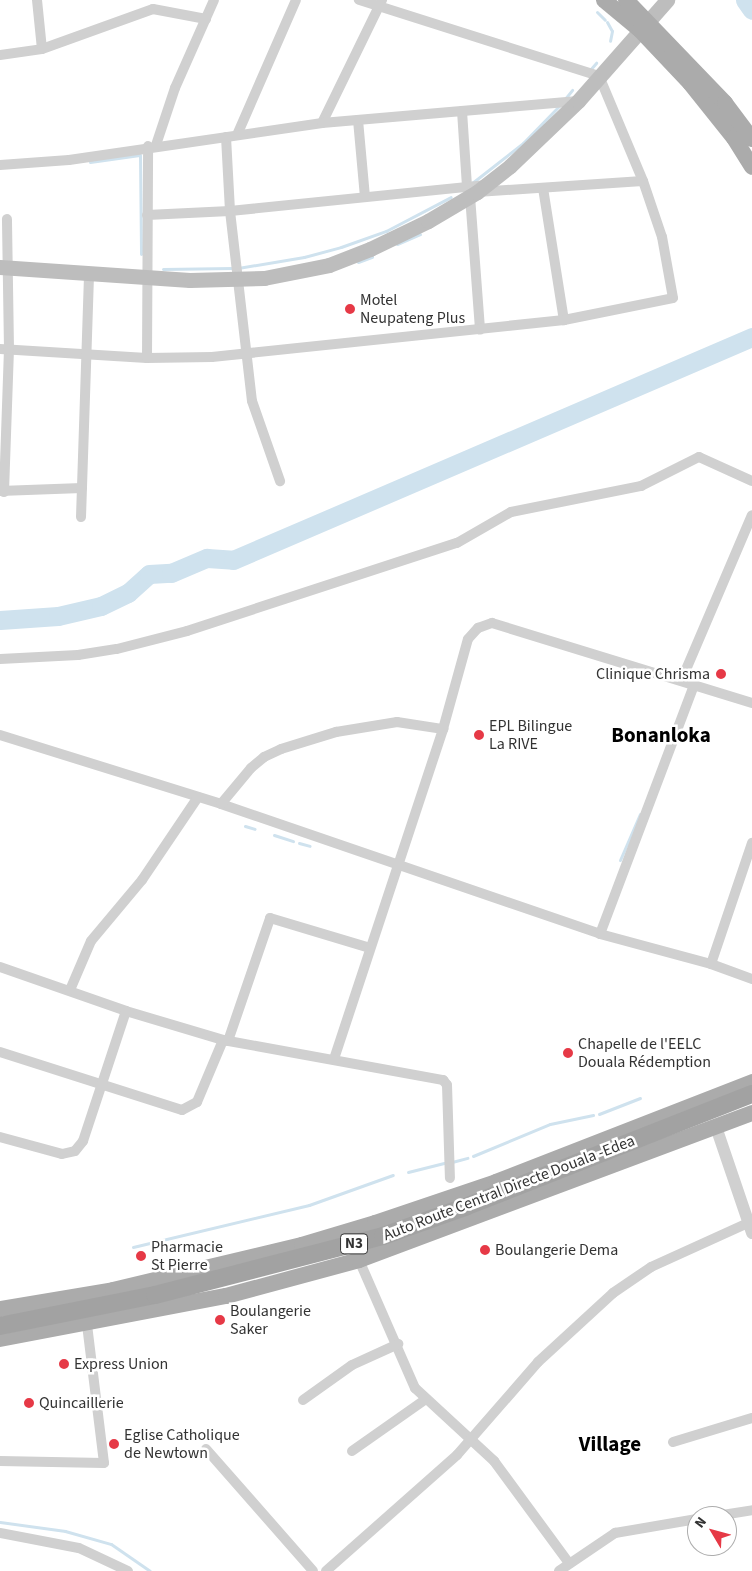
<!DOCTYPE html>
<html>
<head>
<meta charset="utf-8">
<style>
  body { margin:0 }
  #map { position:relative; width:752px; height:1571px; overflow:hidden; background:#fff; font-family:"Source Sans 3",sans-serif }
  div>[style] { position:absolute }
  .stream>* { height:3px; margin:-1.5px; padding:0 1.5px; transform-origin:1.5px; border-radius:1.5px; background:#cfe2ee }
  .river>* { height:19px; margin:-9.5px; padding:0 9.5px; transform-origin:9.5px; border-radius:9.5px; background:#cfe2ee }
  .minor>* { height:10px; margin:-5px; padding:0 5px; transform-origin:5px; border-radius:5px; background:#d0d0d0 }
  .tertiary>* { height:12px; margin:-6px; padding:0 6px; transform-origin:6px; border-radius:6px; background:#d0d0d0 }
  .secondary>* { height:15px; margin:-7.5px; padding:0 7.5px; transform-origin:7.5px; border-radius:7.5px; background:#bdbdbd }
  .primary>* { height:16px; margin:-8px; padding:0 8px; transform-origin:8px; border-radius:8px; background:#ababab }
  .trunk>* { height:18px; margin:-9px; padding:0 9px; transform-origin:9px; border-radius:9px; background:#a2a2a2 }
  .dots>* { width:14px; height:14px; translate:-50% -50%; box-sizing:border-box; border:2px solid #fff; border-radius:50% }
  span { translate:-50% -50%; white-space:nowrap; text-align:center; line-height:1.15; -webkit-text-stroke:5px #fff; paint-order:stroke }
  .shield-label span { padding:1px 4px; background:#fff; border:1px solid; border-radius:4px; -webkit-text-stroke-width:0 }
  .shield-label { font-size:15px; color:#333; font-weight:700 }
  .poi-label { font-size:16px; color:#333 }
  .left { translate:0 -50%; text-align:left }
  .right { translate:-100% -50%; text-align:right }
  .street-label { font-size:16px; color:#333 }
  .district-label { font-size:21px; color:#000; font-weight:700 }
  .north { position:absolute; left:687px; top:1506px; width:50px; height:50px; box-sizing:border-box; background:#fff; border:1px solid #adadad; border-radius:50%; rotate:307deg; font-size:14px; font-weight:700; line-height:20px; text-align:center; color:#333 }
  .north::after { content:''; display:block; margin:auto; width:18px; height:22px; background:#e63946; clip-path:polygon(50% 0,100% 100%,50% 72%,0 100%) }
</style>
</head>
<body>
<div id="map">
  <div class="stream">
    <i style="left:597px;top:12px;width:11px;rotate:45deg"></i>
    <i style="left:607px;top:22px;width:10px;rotate:61deg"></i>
    <i style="left:612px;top:31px;width:10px;rotate:101deg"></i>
    <i style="left:589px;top:71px;width:11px;rotate:-49deg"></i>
    <i style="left:564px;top:100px;width:13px;rotate:-51deg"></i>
    <i style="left:90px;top:162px;width:50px;rotate:-8deg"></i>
    <i style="left:140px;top:155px;width:99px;rotate:89.4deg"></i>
    <i style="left:472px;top:183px;width:65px;rotate:-38.1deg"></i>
    <i style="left:523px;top:143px;width:52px;rotate:-45.8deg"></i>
    <i style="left:397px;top:244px;width:25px;rotate:-23deg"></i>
    <i style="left:358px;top:262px;width:15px;rotate:-20deg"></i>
    <i style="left:238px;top:268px;width:67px;rotate:-9.5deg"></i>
    <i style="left:304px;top:257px;width:38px;rotate:-15deg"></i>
    <i style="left:341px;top:247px;width:48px;rotate:-19.6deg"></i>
    <i style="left:386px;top:231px;width:73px;rotate:-27.6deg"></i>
    <i style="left:163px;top:269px;width:70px;rotate:-0.8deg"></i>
    <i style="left:245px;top:826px;width:10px;rotate:17deg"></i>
    <i style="left:274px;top:835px;width:20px;rotate:18deg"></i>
    <i style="left:299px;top:843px;width:11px;rotate:15deg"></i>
    <i style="left:620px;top:860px;width:50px;rotate:-66.5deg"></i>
    <i style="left:599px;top:1114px;width:44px;rotate:-21.3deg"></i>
    <i style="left:473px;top:1156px;width:83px;rotate:-22.6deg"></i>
    <i style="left:550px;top:1124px;width:44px;rotate:-11.8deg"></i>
    <i style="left:452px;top:1162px;width:16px;rotate:-15deg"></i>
    <i style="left:408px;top:1172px;width:37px;rotate:-14deg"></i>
    <i style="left:133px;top:1247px;width:181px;rotate:-13.4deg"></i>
    <i style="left:309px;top:1205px;width:89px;rotate:-19.7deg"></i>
    <i style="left:0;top:1522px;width:66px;rotate:7.9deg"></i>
    <i style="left:65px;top:1531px;width:48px;rotate:15.8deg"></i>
    <i style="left:111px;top:1544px;width:47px;rotate:34.7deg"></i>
  </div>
  <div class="river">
    <i style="left:745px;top:0;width:12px;rotate:55deg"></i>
    <i style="left:0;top:620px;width:58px;rotate:-3.9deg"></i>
    <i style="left:58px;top:616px;width:44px;rotate:-13.1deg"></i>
    <i style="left:101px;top:606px;width:30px;rotate:-26deg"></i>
    <i style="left:128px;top:593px;width:28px;rotate:-42deg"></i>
    <i style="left:149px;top:574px;width:22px;rotate:-3deg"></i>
    <i style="left:171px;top:573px;width:39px;rotate:-23deg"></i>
    <i style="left:207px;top:558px;width:26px;rotate:4deg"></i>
    <i style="left:233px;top:560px;width:565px;rotate:-23.25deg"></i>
  </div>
  <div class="minor">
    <i style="left:37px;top:0;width:49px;rotate:84.2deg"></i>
    <i style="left:0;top:55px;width:42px;rotate:-8.1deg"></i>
    <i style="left:42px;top:49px;width:118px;rotate:-19.8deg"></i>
    <i style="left:153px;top:9px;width:54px;rotate:10.7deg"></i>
    <i style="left:462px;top:111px;width:76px;rotate:86.2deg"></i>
    <i style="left:358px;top:120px;width:77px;rotate:84.8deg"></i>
    <i style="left:322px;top:123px;width:137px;rotate:-64deg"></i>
    <i style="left:237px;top:135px;width:147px;rotate:-66.4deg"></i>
    <i style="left:226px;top:137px;width:74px;rotate:86.9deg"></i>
    <i style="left:230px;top:211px;width:191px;rotate:83.4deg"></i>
    <i style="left:252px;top:401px;width:85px;rotate:70.7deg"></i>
    <i style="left:156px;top:145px;width:60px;rotate:-71.6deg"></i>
    <i style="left:175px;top:88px;width:96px;rotate:-66.1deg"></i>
    <i style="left:0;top:165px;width:69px;rotate:-4.1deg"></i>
    <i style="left:69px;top:160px;width:256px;rotate:-8.3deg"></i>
    <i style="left:322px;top:123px;width:257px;rotate:-4.9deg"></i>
    <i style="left:543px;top:188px;width:134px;rotate:81deg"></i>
    <i style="left:477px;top:192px;width:166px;rotate:-3.8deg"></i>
    <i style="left:470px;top:196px;width:134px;rotate:85.7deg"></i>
    <i style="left:147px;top:215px;width:83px;rotate:-2.8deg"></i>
    <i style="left:230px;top:211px;width:256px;rotate:-5.8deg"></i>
    <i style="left:0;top:349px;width:147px;rotate:3.5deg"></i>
    <i style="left:147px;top:358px;width:65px;rotate:-0.9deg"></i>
    <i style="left:212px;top:357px;width:354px;rotate:-6deg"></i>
    <i style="left:564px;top:320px;width:111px;rotate:-11.4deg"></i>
    <i style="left:673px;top:298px;width:62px;rotate:-100.2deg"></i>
    <i style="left:662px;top:237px;width:59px;rotate:-108.7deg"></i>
    <i style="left:643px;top:181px;width:114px;rotate:-112.7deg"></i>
    <i style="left:599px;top:76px;width:252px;rotate:-162.4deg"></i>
    <i style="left:147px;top:358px;width:212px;rotate:-89.7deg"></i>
    <i style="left:0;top:491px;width:82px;rotate:-2.1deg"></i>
    <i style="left:4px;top:492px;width:143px;rotate:-88deg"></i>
    <i style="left:9px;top:349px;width:130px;rotate:-90.9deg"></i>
    <i style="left:81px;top:517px;width:244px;rotate:-88.1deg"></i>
    <i style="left:0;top:659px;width:78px;rotate:-2.9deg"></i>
    <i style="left:78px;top:655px;width:39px;rotate:-9deg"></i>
    <i style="left:117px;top:649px;width:72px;rotate:-14.4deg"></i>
    <i style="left:187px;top:631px;width:284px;rotate:-18.1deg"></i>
    <i style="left:457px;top:543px;width:62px;rotate:-29.9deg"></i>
    <i style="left:511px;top:512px;width:133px;rotate:-11.3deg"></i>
    <i style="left:641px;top:486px;width:65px;rotate:-26.6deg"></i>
    <i style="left:699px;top:457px;width:58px;rotate:24.4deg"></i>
    <i style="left:682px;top:679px;width:178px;rotate:-66.9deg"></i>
    <i style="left:0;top:735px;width:232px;rotate:17.3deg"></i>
    <i style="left:221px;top:804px;width:401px;rotate:18.9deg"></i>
    <i style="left:600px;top:934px;width:115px;rotate:15.1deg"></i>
    <i style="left:711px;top:964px;width:44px;rotate:20.1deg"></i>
    <i style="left:221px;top:804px;width:47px;rotate:-50.2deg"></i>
    <i style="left:251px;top:768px;width:17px;rotate:-40deg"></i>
    <i style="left:264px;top:757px;width:19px;rotate:-25deg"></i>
    <i style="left:281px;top:749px;width:58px;rotate:-17.2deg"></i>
    <i style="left:336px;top:732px;width:62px;rotate:-9.3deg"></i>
    <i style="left:397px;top:722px;width:47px;rotate:8.7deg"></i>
    <i style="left:600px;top:934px;width:268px;rotate:-69.3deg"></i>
    <i style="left:711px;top:964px;width:128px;rotate:-71.3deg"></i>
    <i style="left:0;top:967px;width:133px;rotate:19.2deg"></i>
    <i style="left:126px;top:1011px;width:101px;rotate:16.6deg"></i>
    <i style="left:223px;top:1040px;width:224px;rotate:10.3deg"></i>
    <i style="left:443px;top:1080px;width:6px;rotate:51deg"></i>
    <i style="left:447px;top:1085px;width:93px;rotate:88.2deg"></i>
    <i style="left:70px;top:990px;width:53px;rotate:-66.8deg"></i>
    <i style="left:91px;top:941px;width:80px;rotate:-50.1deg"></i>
    <i style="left:142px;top:880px;width:100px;rotate:-56deg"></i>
    <i style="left:228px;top:1041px;width:130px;rotate:-71.1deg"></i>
    <i style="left:270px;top:918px;width:104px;rotate:16.7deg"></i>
    <i style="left:0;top:1052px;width:191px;rotate:17.7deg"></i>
    <i style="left:182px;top:1110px;width:17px;rotate:-28deg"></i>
    <i style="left:197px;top:1102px;width:67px;rotate:-67.2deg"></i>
    <i style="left:334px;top:1059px;width:348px;rotate:-71.7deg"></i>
    <i style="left:443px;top:729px;width:93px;rotate:-74.5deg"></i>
    <i style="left:468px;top:639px;width:15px;rotate:-48deg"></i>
    <i style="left:478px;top:628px;width:15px;rotate:-20deg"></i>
    <i style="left:492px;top:623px;width:272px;rotate:17.1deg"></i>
    <i style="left:0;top:1137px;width:64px;rotate:15.3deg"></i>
    <i style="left:62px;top:1154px;width:13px;rotate:-13deg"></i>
    <i style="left:75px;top:1151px;width:13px;rotate:-51deg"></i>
    <i style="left:83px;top:1141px;width:137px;rotate:-71.7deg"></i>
    <i style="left:359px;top:1260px;width:140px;rotate:66.4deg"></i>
    <i style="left:415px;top:1388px;width:108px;rotate:42.7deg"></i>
    <i style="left:494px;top:1461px;width:127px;rotate:53.7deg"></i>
    <i style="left:303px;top:1400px;width:60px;rotate:-35.5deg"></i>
    <i style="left:352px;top:1365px;width:51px;rotate:-24.5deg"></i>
    <i style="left:673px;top:1442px;width:83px;rotate:-16.9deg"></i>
    <i style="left:206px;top:1449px;width:162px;rotate:48.7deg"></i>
    <i style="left:352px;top:1451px;width:90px;rotate:-35.1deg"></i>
    <i style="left:0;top:1461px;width:104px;rotate:1.1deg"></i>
    <i style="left:104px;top:1463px;width:140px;rotate:-97deg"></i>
    <i style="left:716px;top:1516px;width:36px;rotate:-9deg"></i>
    <i style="left:0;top:1533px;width:80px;rotate:10.8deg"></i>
    <i style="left:79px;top:1548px;width:54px;rotate:25.1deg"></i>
    <i style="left:326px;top:1571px;width:175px;rotate:-41.5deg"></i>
    <i style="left:457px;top:1455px;width:123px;rotate:-48.9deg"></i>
    <i style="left:538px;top:1362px;width:102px;rotate:-42.6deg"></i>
    <i style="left:613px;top:1293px;width:46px;rotate:-34.4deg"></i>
    <i style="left:651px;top:1267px;width:107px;rotate:-24.4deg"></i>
    <i style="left:559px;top:1571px;width:68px;rotate:-34.2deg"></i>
    <i style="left:615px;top:1533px;width:83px;rotate:-9.7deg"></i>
  </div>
  <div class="tertiary">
    <i style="left:716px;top:1127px;width:112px;rotate:71.2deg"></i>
  </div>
  <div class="secondary">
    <i style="left:0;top:267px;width:190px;rotate:3.9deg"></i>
    <i style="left:190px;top:280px;width:74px;rotate:-1.5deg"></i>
    <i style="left:264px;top:278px;width:66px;rotate:-11.3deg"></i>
    <i style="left:329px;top:265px;width:44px;rotate:-21.3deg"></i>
    <i style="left:370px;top:249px;width:64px;rotate:-25.8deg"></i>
    <i style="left:428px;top:221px;width:57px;rotate:-30.6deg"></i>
    <i style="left:477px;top:192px;width:42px;rotate:-38.2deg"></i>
    <i style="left:510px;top:166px;width:94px;rotate:-43.7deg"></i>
    <i style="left:578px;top:101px;width:135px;rotate:-48.6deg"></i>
  </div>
  <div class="primary">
    <i style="left:604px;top:0;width:47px;rotate:39.8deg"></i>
    <i style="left:640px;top:30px;width:73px;rotate:46.7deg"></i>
    <i style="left:690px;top:83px;width:70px;rotate:51.3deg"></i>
    <i style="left:734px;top:138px;width:34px;rotate:58deg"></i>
    <i style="left:626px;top:0;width:143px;rotate:46.1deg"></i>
    <i style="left:725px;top:103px;width:45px;rotate:53.1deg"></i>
    <i style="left:0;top:1309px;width:115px;rotate:-9.5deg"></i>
    <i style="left:113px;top:1290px;width:194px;rotate:-13.4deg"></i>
    <i style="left:302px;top:1245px;width:76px;rotate:-16.8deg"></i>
    <i style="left:375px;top:1223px;width:128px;rotate:-18.7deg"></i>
    <i style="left:496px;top:1182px;width:275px;rotate:-21.3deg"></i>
    <i style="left:0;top:1339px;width:230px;rotate:-10.8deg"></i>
    <i style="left:226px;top:1296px;width:138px;rotate:-15.1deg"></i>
    <i style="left:359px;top:1260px;width:420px;rotate:-20.5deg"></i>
  </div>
  <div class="trunk">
    <i style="left:0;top:1326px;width:158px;rotate:-11.3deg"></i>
    <i style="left:155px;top:1295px;width:236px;rotate:-14.5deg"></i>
    <i style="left:383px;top:1236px;width:87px;rotate:-19.5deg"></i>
    <i style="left:465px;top:1207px;width:308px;rotate:-21.5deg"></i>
  </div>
  <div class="dots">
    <i style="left:350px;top:309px;background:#e63946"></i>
    <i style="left:721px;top:674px;background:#e63946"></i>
    <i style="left:479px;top:735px;background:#e63946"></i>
    <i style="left:568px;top:1053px;background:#e63946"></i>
    <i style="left:485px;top:1250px;background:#e63946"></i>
    <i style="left:141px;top:1256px;background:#e63946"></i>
    <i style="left:220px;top:1320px;background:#e63946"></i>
    <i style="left:64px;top:1364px;background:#e63946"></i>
    <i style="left:29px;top:1403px;background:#e63946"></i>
    <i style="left:114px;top:1444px;background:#e63946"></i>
  </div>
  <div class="shield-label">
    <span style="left:354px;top:1244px">N3</span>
  </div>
  <div class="poi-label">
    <span class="left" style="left:360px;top:309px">Motel<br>Neupateng Plus</span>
    <span class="right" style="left:710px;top:674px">Clinique Chrisma</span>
    <span class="left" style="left:489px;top:735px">EPL Bilingue<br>La RIVE</span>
    <span class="left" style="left:578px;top:1053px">Chapelle de l'EELC<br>Douala Rédemption</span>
    <span class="left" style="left:151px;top:1256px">Pharmacie<br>St Pierre</span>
    <span class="left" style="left:495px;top:1250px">Boulangerie Dema</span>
    <span class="left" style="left:230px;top:1320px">Boulangerie<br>Saker</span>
    <span class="left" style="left:74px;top:1364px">Express Union</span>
    <span class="left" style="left:39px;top:1403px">Quincaillerie</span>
    <span class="left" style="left:124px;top:1444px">Eglise Catholique<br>de Newtown</span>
  </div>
  <div class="street-label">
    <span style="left:509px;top:1188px;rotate:-21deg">Auto Route Central Directe Douala -Edea</span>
  </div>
  <div class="district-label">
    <span style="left:661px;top:735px">Bonanloka</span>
    <span style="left:610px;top:1444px">Village</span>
  </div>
  <div class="north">N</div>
</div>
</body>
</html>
